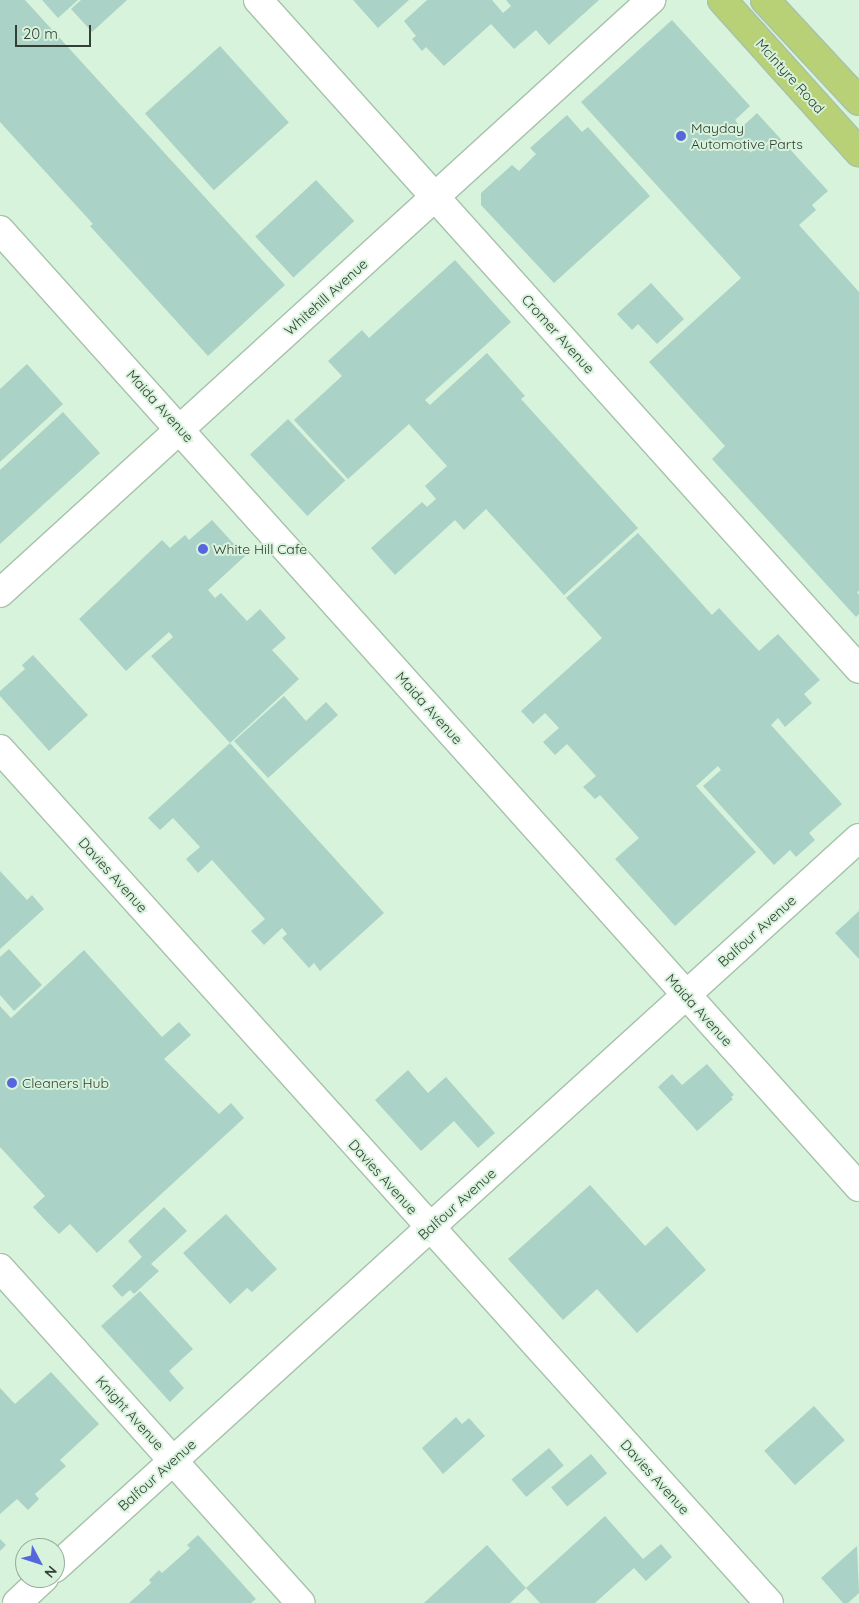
<!DOCTYPE html>
<html>
<head>
<meta charset="utf-8">
<style>
  body { margin:0 }
  #map { position:relative; width:859px; height:1603px; overflow:hidden; background:#d7f3db; font-family:Quicksand,sans-serif }
  div>[style] { position:absolute }
  .building>* { inset:0; background:#abd2c6; transform-origin:0 0 }
  .roads { filter:drop-shadow(1px 0 #a7c2ab) drop-shadow(-1px 0 #a7c2ab) drop-shadow(0 1px #a7c2ab) drop-shadow(0 -1px #a7c2ab) }
  .minor>* { height:28px; margin:-14px; padding:0 14px; transform-origin:14px; border-radius:14px; background:#fff }
  .primary>* { height:28px; margin:-14px; padding:0 14px; transform-origin:14px; border-radius:14px; background:#b8d177 }
  .dots>* { width:14px; height:14px; translate:-50% -50%; box-sizing:border-box; border:2px solid #d7f3db; border-radius:50% }
  span { translate:-50% -50%; white-space:nowrap; text-align:center; line-height:1.15; -webkit-text-stroke:4px #d7f3db; paint-order:stroke }
  .street-label { font-size:14px; color:#333e35 }
  .poi-label { font-size:14px; color:#333e35 }
  .left { translate:0 -50%; text-align:left }
  .north { position:absolute; left:15px; top:1538px; width:50px; height:50px; box-sizing:border-box; background:#d7f3db; border:1px solid #95ab99; border-radius:50%; rotate:130deg; font-size:14px; font-weight:700; line-height:20px; text-align:center; color:#333e35 }
  .north::after { content:''; display:block; margin:auto; width:18px; height:22px; background:#5667dd; clip-path:polygon(50% 0,100% 100%,50% 72%,0 100%) }
  .scale { position:absolute; left:15px; top:25px; width:76px; height:22px; box-sizing:border-box; border:2px solid #333e35; border-top:0; padding-left:6px; font-size:15px; line-height:18px; white-space:nowrap; color:#333e35; -webkit-text-stroke:4px #d7f3db; paint-order:stroke }
</style>
</head>
<body>
<div id="map">
  <div class="building">
    <i style="clip-path:polygon(0 0,25px 0,285px 285px,208px 356px,90px 226px,93px 224px,0 122px)"></i>
    <i style="clip-path:polygon(42px 0,78px 0,58px 18px)"></i>
    <i style="clip-path:polygon(81px 0,127px 0,92px 32px,71px 9px)"></i>
    <i style="clip-path:polygon(353px 0,409px 0,378px 28px)"></i>
    <i style="clip-path:polygon(427px 0,492px 0,503px 13px,511px 6px,506px 0,599px 0,549px 45px,536px 30px,514px 49px,491px 24px,444px 66px,426px 47px,422px 51px,412px 39px,416px 36px,404px 21px)"></i>
    <i style="clip-path:polygon(672px 20px,750px 106px,735px 120px,741px 128px,757px 113px,828px 191px,812px 205px,816px 210px,799px 225px,859px 292px,859px 591px,857px 592px,859px 595px,859px 614px,856px 617px,712px 459px,725px 446px,649px 362px,741px 278px,581px 102px)"></i>
    <i style="left:220px;top:46px;width:103px;height:101px;rotate:48deg"></i>
    <i style="clip-path:polygon(567px 115px,582px 132px,588px 127px,650px 196px,554px 283px,481px 205px,481px 193px,512px 165px,519px 171px,536px 154px,530px 148px)"></i>
    <i style="left:316px;top:180px;width:56px;height:83px;rotate:47deg"></i>
    <i style="clip-path:polygon(455px 260px,511px 322px,425px 400px,430px 405px,487px 353px,525px 396px,521px 399px,638px 528px,564px 595px,486px 509px,464px 530px,455px 520px,395px 575px,371px 548px,422px 502px,427px 507px,436px 499px,425px 486px,447px 466px,409px 424px,348px 479px,294px 420px,342px 376px,328px 361px,362px 330px,369px 338px)"></i>
    <i style="clip-path:polygon(651px 283px,684px 319px,657px 344px,638px 324px,632px 330px,617px 314px)"></i>
    <i style="clip-path:polygon(27px 364px,63px 404px,0 462px,0 389px)"></i>
    <i style="clip-path:polygon(63px 412px,100px 453px,0 544px,0 470px)"></i>
    <i style="left:288px;top:419px;width:84px;height:52px;rotate:47deg"></i>
    <i style="clip-path:polygon(212px 520px,245px 556px,208px 590px,215px 598px,221px 593px,247px 621px,260px 609px,286px 638px,272px 650px,299px 679px,230px 743px,384px 913px,320px 971px,314px 963px,309px 968px,282px 938px,287px 934px,282px 928px,264px 945px,251px 931px,265px 919px,212px 860px,198px 873px,186px 859px,200px 847px,173px 818px,160px 830px,148px 818px,230px 743px,151px 656px,173px 637px,169px 632px,126px 671px,79px 619px,162px 540px,170px 548px,185px 535px,189px 540px)"></i>
    <i style="clip-path:polygon(638px 533px,712px 615px,719px 608px,759px 651px,778px 634px,820px 680px,804px 694px,812px 703px,785px 727px,778px 718px,771px 725px,842px 804px,809px 833px,815px 840px,796px 857px,790px 850px,774px 865px,703px 786px,721px 770px,718px 766px,696px 786px,756px 852px,675px 926px,615px 859px,639px 838px,600px 795px,595px 799px,583px 787px,596px 776px,567px 744px,555px 755px,543px 742px,559px 728px,545px 713px,533px 724px,521px 711px,602px 638px,566px 598px)"></i>
    <i style="clip-path:polygon(33px 655px,88px 715px,49px 751px,0 696px,0 691px,25px 669px,22px 665px)"></i>
    <i style="clip-path:polygon(284px 696px,306px 721px,326px 702px,338px 715px,268px 778px,234px 741px)"></i>
    <i style="clip-path:polygon(0 871px,27px 900px,32px 895px,44px 909px,0 949px)"></i>
    <i style="clip-path:polygon(859px 911px,859px 959px,835px 933px)"></i>
    <i style="clip-path:polygon(9px 949px,42px 985px,14px 1011px,0 995px,0 957px)"></i>
    <i style="clip-path:polygon(84px 950px,162px 1037px,179px 1022px,191px 1035px,164px 1059px,219px 1114px,231px 1103px,244px 1118px,97px 1253px,70px 1224px,59px 1234px,46px 1221px,33px 1207px,45px 1196px,0 1147px,0 1006px,11px 1018px)"></i>
    <i style="clip-path:polygon(707px 1064px,734px 1095px,731px 1097px,733px 1099px,697px 1131px,658px 1087px,672px 1074px,682px 1085px)"></i>
    <i style="clip-path:polygon(408px 1070px,428px 1093px,446px 1077px,495px 1133px,478px 1148px,454px 1121px,421px 1151px,375px 1100px)"></i>
    <i style="clip-path:polygon(590px 1185px,645px 1246px,667px 1226px,706px 1270px,637px 1333px,597px 1289px,563px 1320px,508px 1259px)"></i>
    <i style="clip-path:polygon(164px 1207px,187px 1231px,151px 1264px,159px 1271px,134px 1294px,130px 1290px,122px 1297px,112px 1286px,142px 1257px,128px 1241px)"></i>
    <i style="clip-path:polygon(226px 1214px,277px 1269px,252px 1292px,247px 1288px,230px 1304px,183px 1253px)"></i>
    <i style="clip-path:polygon(140px 1291px,193px 1349px,169px 1371px,184px 1388px,170px 1402px,101px 1326px)"></i>
    <i style="clip-path:polygon(51px 1372px,99px 1424px,60px 1460px,66px 1466px,35px 1494px,39px 1499px,28px 1510px,17px 1499px,0 1514px,0 1388px,15px 1404px)"></i>
    <i style="left:814px;top:1406px;width:46px;height:67px;rotate:48deg"></i>
    <i style="clip-path:polygon(456px 1417px,462px 1424px,469px 1418px,485px 1436px,443px 1474px,422px 1448px)"></i>
    <i style="left:549px;top:1448px;width:23px;height:49px;rotate:50deg"></i>
    <i style="left:591px;top:1454px;width:25px;height:52px;rotate:50deg"></i>
    <i style="clip-path:polygon(605px 1516px,643px 1559px,661px 1544px,672px 1557px,646px 1581px,634px 1568px,595px 1603px,540px 1603px,526px 1588px)"></i>
    <i style="clip-path:polygon(198px 1535px,256px 1599px,251px 1603px,129px 1603px,151px 1583px,149px 1580px,159px 1570px,162px 1573px,190px 1548px,187px 1545px)"></i>
    <i style="clip-path:polygon(0 1539px,6px 1545px,0 1551px)"></i>
    <i style="clip-path:polygon(487px 1545px,526px 1588px,510px 1603px,424px 1603px)"></i>
    <i style="clip-path:polygon(857px 1546px,859px 1593px,848px 1603px,843px 1603px,821px 1578px)"></i>
  </div>
  <div class="roads">
    <div class="minor">
      <i style="left:258px;top:0;width:899px;rotate:48.06deg"></i>
      <i style="left:0;top:230px;width:1286px;rotate:48.09deg"></i>
      <i style="left:0;top:593px;width:881px;rotate:-42.33deg"></i>
      <i style="left:0;top:749px;width:1149px;rotate:48deg"></i>
      <i style="left:0;top:1268px;width:450px;rotate:48.1deg"></i>
      <i style="left:55px;top:1568px;width:1086px;rotate:-42.24deg"></i>
      <i style="left:17px;top:1603px;width:37px;rotate:-43deg"></i>
    </div>
    <div class="primary">
      <i style="left:722px;top:0;width:205px;rotate:48deg"></i>
      <i style="left:765px;top:0;width:138px;rotate:47.1deg"></i>
    </div>
  </div>
  <div class="dots">
    <i style="left:681px;top:136px;background:#5667dd"></i>
    <i style="left:203px;top:549px;background:#5667dd"></i>
    <i style="left:12px;top:1083px;background:#5667dd"></i>
  </div>
  <div class="street-label">
    <span style="left:790px;top:76px;rotate:48deg">McIntyre Road</span>
    <span style="left:326px;top:297px;rotate:-42deg">Whitehill Avenue</span>
    <span style="left:558px;top:334px;rotate:48deg">Cromer Avenue</span>
    <span style="left:160px;top:406px;rotate:48deg">Maida Avenue</span>
    <span style="left:429px;top:708px;rotate:48deg">Maida Avenue</span>
    <span style="left:113px;top:875px;rotate:48deg">Davies Avenue</span>
    <span style="left:757px;top:931px;rotate:-42deg">Balfour Avenue</span>
    <span style="left:699px;top:1010px;rotate:48deg">Maida Avenue</span>
    <span style="left:383px;top:1177px;rotate:48deg">Davies Avenue</span>
    <span style="left:457px;top:1204px;rotate:-42deg">Balfour Avenue</span>
    <span style="left:130px;top:1413px;rotate:48deg">Knight Avenue</span>
    <span style="left:157px;top:1475px;rotate:-42deg">Balfour Avenue</span>
    <span style="left:655px;top:1477px;rotate:48deg">Davies Avenue</span>
  </div>
  <div class="poi-label">
    <span class="left" style="left:691px;top:136px">Mayday<br>Automotive Parts</span>
    <span class="left" style="left:213px;top:549px">White Hill Cafe</span>
    <span class="left" style="left:22px;top:1083px">Cleaners Hub</span>
  </div>
  <div class="north">N</div>
  <div class="scale">20 m</div>
</div>
</body>
</html>
